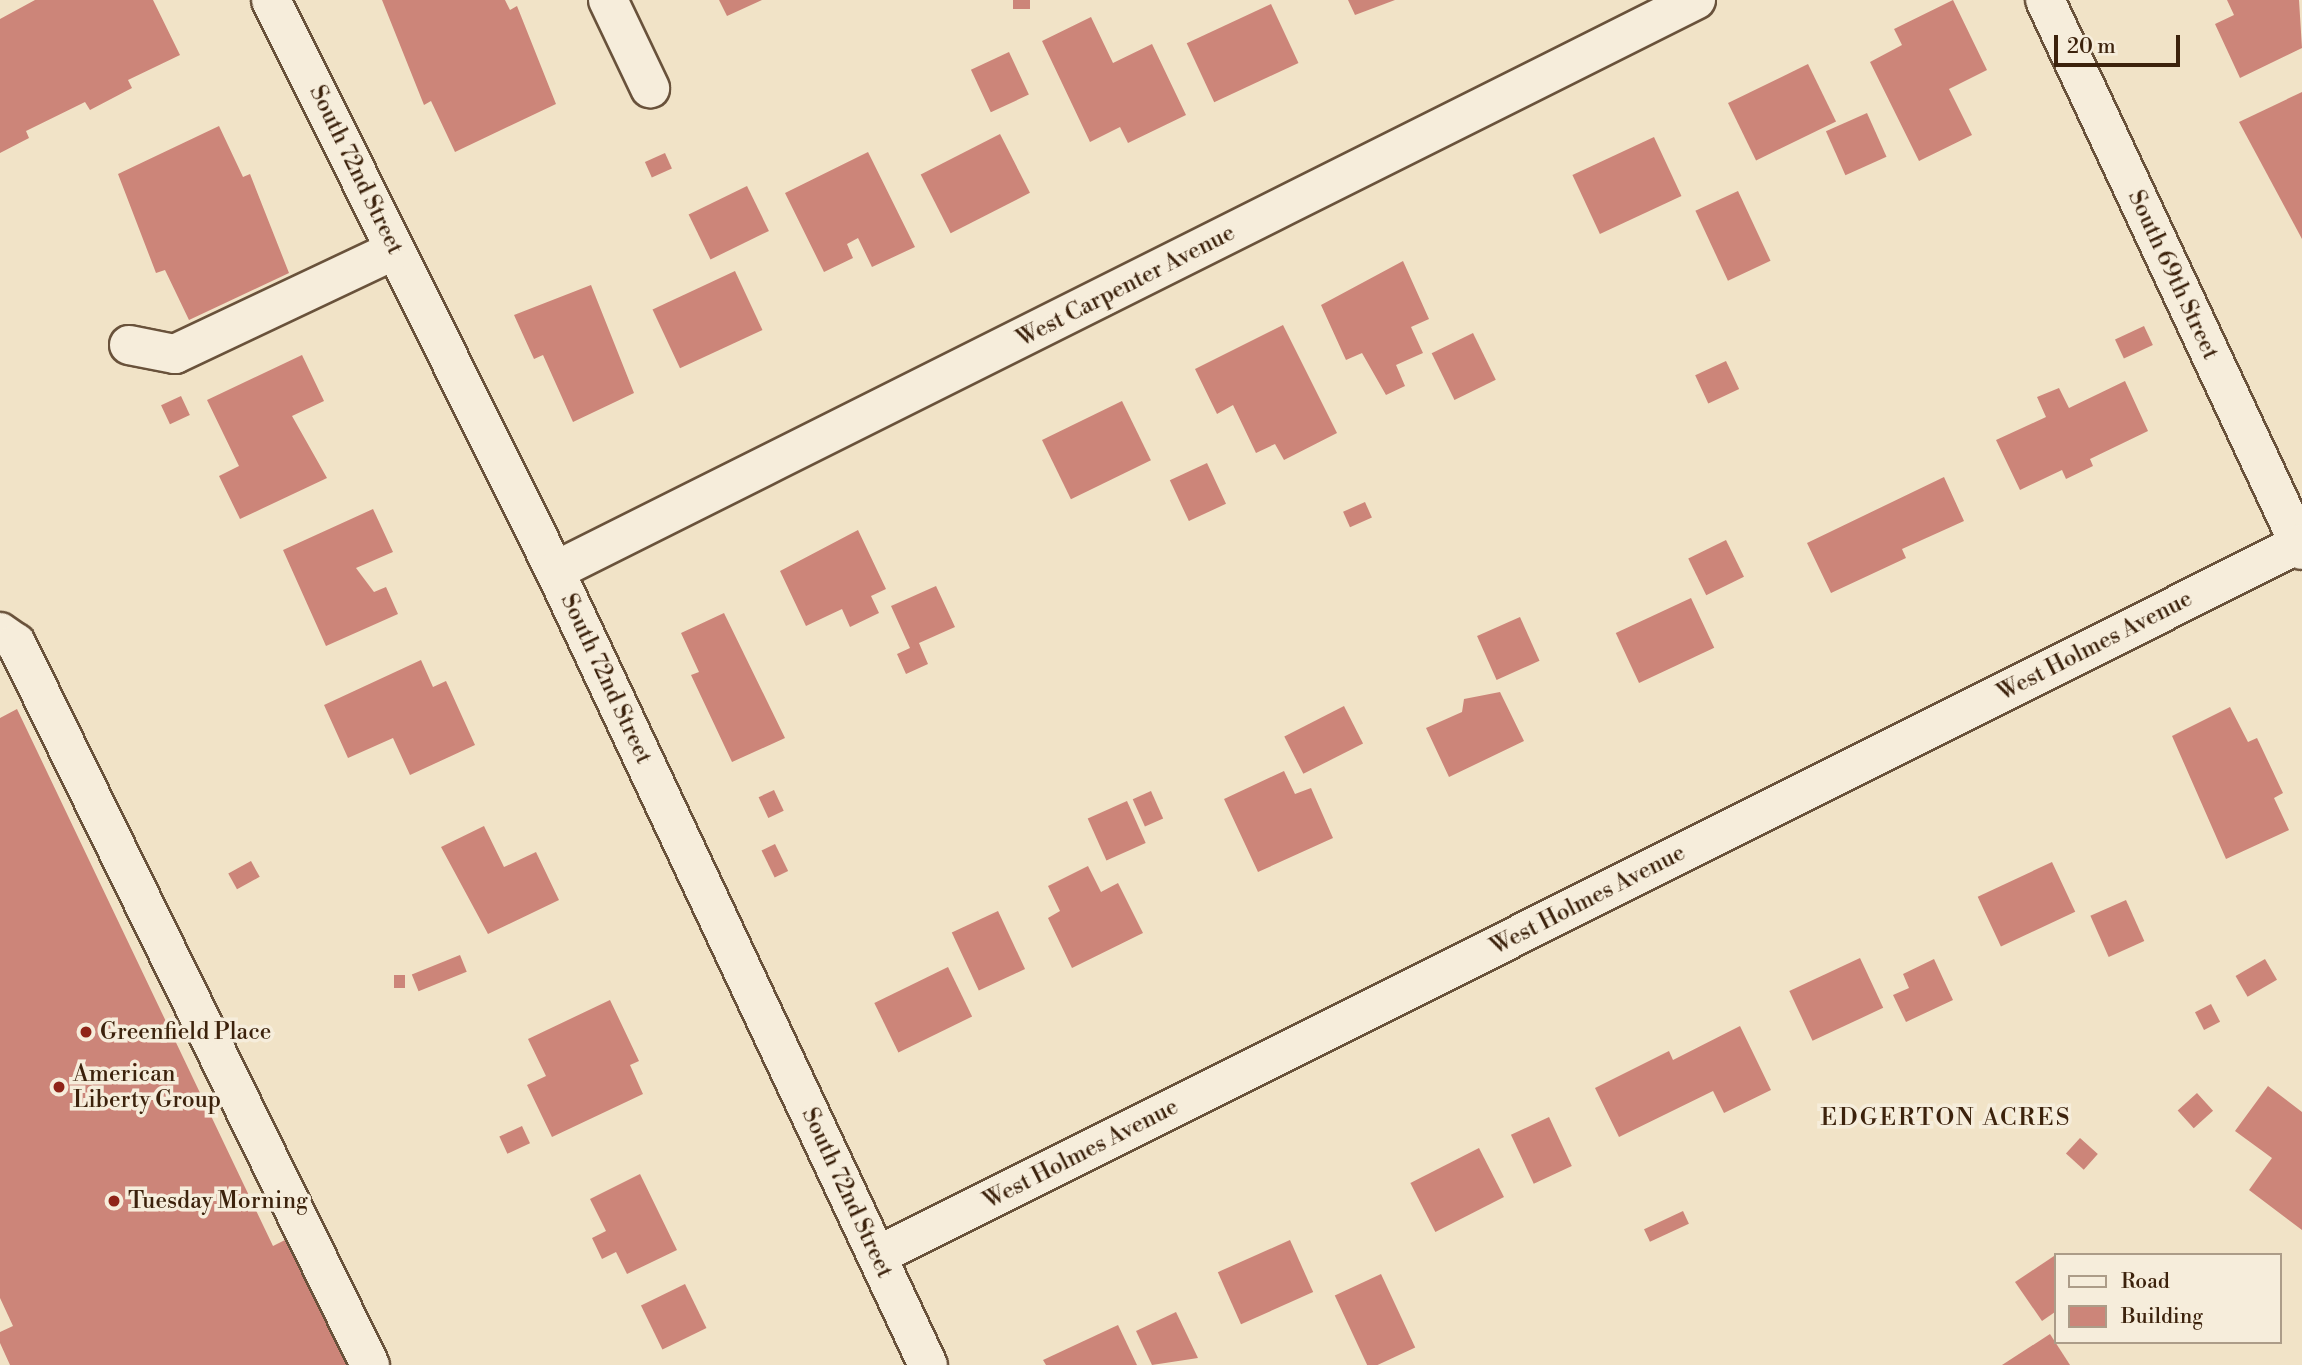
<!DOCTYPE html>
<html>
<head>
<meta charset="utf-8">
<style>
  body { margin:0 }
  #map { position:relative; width:2302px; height:1365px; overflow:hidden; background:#f1e3c7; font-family:"Libre Bodoni",serif }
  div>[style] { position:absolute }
  .building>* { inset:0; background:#cc8579; transform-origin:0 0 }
  .roads { filter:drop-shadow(2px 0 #69523b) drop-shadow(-2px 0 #69523b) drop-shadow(0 2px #69523b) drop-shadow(0 -2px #69523b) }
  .minor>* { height:38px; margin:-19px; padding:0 19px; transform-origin:19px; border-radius:19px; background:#f6eddb }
  .dots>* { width:19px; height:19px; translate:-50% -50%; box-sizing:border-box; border:4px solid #f6eddb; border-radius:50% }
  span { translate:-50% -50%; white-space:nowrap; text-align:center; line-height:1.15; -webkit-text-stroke:7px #f6eddb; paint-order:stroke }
  .street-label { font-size:23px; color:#3c220c }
  .poi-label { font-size:23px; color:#3c220c }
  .left { translate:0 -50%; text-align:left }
  .neighbourhood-label { font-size:24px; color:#3c220c; letter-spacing:2px }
  .legend { position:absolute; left:2054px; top:1253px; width:228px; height:91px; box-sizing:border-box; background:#f6eddb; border:2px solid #ac9c88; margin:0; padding:9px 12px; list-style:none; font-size:21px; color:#3c220c }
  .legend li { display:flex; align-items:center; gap:14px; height:35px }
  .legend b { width:35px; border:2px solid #ac9c88 }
  .scale { position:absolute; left:2054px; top:35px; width:126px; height:32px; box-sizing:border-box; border:4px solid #3c220c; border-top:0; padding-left:9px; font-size:21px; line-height:24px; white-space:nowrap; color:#3c220c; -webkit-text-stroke:5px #f6eddb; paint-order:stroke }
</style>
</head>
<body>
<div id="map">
  <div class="building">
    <i style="clip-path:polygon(35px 0,153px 0,180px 55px,128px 80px,132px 88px,90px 110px,85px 102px,26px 131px,29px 138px,0 153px,0 19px)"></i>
    <i style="clip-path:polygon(382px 0,505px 0,510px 10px,517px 6px,556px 104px,455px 152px,431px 101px,424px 105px)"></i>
    <i style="clip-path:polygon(719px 0,762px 0,727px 16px)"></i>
    <i style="left:1013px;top:0;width:17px;height:9px"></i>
    <i style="clip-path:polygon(1348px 0,1395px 0,1355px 15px)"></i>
    <i style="clip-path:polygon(1953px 0,1987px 70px,1949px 89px,1972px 135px,1919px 161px,1870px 62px,1902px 45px,1894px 29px)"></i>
    <i style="clip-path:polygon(2227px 0,2299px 0,2302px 48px,2240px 78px,2215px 24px,2234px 15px)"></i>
    <i style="left:1271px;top:4px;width:65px;height:93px;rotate:65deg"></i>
    <i style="clip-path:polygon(1091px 17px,1113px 63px,1152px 44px,1186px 115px,1128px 143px,1120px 127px,1090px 142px,1042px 41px)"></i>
    <i style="left:1009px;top:52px;width:47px;height:42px;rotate:65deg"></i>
    <i style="left:1808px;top:64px;width:64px;height:89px;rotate:64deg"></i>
    <i style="clip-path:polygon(2302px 92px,2302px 239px,2239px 122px)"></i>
    <i style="left:1867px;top:113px;width:48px;height:45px;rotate:66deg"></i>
    <i style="clip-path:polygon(219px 126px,243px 177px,250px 174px,289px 273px,189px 320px,165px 270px,156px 273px,118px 174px)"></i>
    <i style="left:1000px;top:134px;width:66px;height:89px;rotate:63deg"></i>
    <i style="left:1654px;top:137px;width:65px;height:90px;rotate:65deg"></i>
    <i style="clip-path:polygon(868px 152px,915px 247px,872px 267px,858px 238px,847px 244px,853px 258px,824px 272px,785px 193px)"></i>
    <i style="left:665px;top:153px;width:17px;height:22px;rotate:66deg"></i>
    <i style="left:747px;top:186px;width:50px;height:65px;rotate:64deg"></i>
    <i style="left:1738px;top:191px;width:77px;height:47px;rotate:65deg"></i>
    <i style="clip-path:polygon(1403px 261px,1429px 319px,1411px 327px,1423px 353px,1396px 365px,1405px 386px,1386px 395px,1362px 353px,1346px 360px,1321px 305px)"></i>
    <i style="left:735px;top:271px;width:65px;height:91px;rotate:65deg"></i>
    <i style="clip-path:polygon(591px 285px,634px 393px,573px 422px,543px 355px,534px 359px,514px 315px)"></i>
    <i style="clip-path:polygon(1283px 325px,1337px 433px,1284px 460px,1275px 444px,1256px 453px,1233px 405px,1217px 414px,1195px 369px)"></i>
    <i style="left:2144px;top:326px;width:21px;height:32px;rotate:65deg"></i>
    <i style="left:1473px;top:333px;width:52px;height:46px;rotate:64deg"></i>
    <i style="clip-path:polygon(302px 355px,324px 401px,292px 416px,327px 478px,240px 519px,219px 476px,239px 466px,207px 400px)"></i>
    <i style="left:1726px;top:361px;width:31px;height:34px;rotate:65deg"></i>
    <i style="clip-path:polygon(2125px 381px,2148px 431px,2090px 459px,2093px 466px,2066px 479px,2062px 470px,2020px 490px,1996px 440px,2046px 417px,2037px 397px,2059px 388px,2069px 408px)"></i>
    <i style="left:181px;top:396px;width:21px;height:22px;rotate:65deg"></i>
    <i style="left:1122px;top:401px;width:66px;height:89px;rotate:64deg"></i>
    <i style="left:1207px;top:463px;width:45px;height:41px;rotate:65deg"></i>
    <i style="clip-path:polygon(1944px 477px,1964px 521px,1902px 549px,1906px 558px,1831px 593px,1807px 543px)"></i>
    <i style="left:1365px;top:502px;width:17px;height:24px;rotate:66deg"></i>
    <i style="clip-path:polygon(373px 509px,393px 552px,356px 568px,374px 592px,386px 587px,398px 614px,326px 646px,283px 550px)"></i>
    <i style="clip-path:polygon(858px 530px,886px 589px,871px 596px,879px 613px,850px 627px,842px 609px,806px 626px,780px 571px)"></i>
    <i style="left:1726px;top:540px;width:41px;height:42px;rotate:64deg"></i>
    <i style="clip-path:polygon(936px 586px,955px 627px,919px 643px,928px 664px,906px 674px,897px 654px,910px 648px,891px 606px)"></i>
    <i style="left:1691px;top:598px;width:55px;height:83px;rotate:65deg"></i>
    <i style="clip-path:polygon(724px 613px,785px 738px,732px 762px,691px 675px,699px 672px,681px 633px)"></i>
    <i style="left:1520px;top:617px;width:48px;height:47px;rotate:66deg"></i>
    <i style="clip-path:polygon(421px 660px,433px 687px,446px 681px,475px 745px,410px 775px,393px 738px,348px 758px,324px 705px)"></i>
    <i style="clip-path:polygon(1500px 692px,1524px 741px,1449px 777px,1426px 728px,1462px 712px,1464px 699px)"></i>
    <i style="left:1344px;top:706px;width:42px;height:67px;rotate:63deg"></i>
    <i style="clip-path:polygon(2230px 707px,2248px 742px,2257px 738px,2283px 793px,2274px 798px,2289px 830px,2226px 859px,2172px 736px)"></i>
    <i style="clip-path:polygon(17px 709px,273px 1246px,291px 1237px,351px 1365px,10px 1365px,0 1343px,0 1332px,13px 1326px,0 1298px,0 718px)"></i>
    <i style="clip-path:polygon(1284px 771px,1295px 794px,1311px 788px,1333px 838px,1258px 872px,1224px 799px)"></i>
    <i style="left:774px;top:790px;width:23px;height:17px;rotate:65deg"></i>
    <i style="left:1151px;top:791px;width:30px;height:20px;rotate:66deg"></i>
    <i style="left:1127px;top:801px;width:46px;height:43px;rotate:66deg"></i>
    <i style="clip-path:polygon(484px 826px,504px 867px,536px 852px,559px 900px,488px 934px,441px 847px)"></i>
    <i style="left:775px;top:844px;width:30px;height:15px;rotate:64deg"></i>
    <i style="left:251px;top:861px;width:18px;height:26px;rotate:61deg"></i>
    <i style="left:2052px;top:862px;width:55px;height:82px;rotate:65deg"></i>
    <i style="clip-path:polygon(1088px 866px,1101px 892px,1118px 883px,1143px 933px,1072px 968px,1048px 918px,1060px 911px,1048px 886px)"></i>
    <i style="left:2126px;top:900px;width:45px;height:39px;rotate:66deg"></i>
    <i style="left:998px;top:911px;width:64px;height:51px;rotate:65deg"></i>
    <i style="left:460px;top:955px;width:18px;height:52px;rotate:68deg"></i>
    <i style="left:1860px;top:958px;width:55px;height:78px;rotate:65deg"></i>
    <i style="clip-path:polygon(1934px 959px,1953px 1000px,1906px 1022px,1893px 995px,1909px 988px,1903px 974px)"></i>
    <i style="left:2265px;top:959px;width:24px;height:34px;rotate:60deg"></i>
    <i style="left:948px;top:967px;width:55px;height:82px;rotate:64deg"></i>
    <i style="left:394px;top:975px;width:11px;height:13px"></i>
    <i style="clip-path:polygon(610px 1000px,639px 1061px,630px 1065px,643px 1094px,552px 1137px,527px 1085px,546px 1076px,528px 1039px)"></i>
    <i style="left:2211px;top:1004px;width:20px;height:18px;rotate:63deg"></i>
    <i style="clip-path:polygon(1740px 1026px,1771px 1090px,1724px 1113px,1713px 1091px,1619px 1137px,1595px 1088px,1669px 1051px,1673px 1060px)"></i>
    <i style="clip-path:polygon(2268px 1086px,2302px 1112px,2302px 1230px,2249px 1190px,2272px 1158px,2235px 1131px)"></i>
    <i style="left:2197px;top:1093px;width:24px;height:26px;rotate:48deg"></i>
    <i style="left:1549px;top:1117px;width:54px;height:42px;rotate:65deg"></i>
    <i style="left:522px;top:1126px;width:19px;height:25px;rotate:65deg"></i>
    <i style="left:2080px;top:1138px;width:24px;height:21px;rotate:42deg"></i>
    <i style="left:1479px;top:1148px;width:55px;height:77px;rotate:63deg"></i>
    <i style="clip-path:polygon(640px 1174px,677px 1250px,627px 1274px,616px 1252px,602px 1259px,592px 1238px,606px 1231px,590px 1199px)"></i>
    <i style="left:1683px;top:1211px;width:14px;height:43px;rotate:65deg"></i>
    <i style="left:1290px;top:1240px;width:57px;height:79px;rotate:66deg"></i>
    <i style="clip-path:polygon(2054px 1256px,2055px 1312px,2042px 1321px,2015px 1282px)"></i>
    <i style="left:1381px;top:1274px;width:81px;height:51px;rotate:65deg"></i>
    <i style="left:685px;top:1284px;width:49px;height:49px;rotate:64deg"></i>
    <i style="clip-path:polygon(1176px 1312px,1198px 1358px,1152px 1365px,1136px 1331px)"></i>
    <i style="clip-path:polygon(1118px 1325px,1137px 1365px,1046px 1365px,1043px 1360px)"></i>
    <i style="clip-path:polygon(2050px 1334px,2070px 1365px,2002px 1365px)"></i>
  </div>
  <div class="roads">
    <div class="minor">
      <i style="left:271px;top:0;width:638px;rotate:63.56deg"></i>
      <i style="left:555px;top:571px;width:877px;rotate:64.84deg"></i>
      <i style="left:608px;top:0;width:98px;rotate:64.5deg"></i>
      <i style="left:2045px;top:0;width:607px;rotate:64.95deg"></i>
      <i style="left:129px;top:345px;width:47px;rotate:11.1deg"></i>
      <i style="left:175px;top:354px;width:243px;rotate:-25.3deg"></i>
      <i style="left:555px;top:571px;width:1276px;rotate:-26.59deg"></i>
      <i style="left:0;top:632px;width:19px;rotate:35deg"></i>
      <i style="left:16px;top:643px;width:804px;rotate:63.88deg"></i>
      <i style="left:877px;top:1256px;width:1590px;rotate:-26.6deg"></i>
    </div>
  </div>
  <div class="dots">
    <i style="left:86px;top:1032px;background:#8f2418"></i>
    <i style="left:59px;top:1087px;background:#8f2418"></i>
    <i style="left:114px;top:1201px;background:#8f2418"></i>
  </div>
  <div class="street-label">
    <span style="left:356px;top:170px;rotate:64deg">South 72nd Street</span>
    <span style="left:2173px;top:275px;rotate:65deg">South 69th Street</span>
    <span style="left:1126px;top:286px;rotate:-27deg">West Carpenter Avenue</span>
    <span style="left:2095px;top:646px;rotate:-27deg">West Holmes Avenue</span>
    <span style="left:606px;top:679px;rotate:65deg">South 72nd Street</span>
    <span style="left:1588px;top:900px;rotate:-27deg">West Holmes Avenue</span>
    <span style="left:1081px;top:1154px;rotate:-27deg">West Holmes Avenue</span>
    <span style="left:847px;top:1193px;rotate:65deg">South 72nd Street</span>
  </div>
  <div class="poi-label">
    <span class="left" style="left:100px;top:1032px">Greenfield Place</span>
    <span class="left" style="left:73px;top:1087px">American<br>Liberty Group</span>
    <span class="left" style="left:128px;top:1201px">Tuesday Morning</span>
  </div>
  <div class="neighbourhood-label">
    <span style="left:1946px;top:1119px">EDGERTON ACRES</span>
  </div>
  <ul class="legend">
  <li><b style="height:9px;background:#f6eddb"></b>Road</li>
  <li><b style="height:19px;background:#cc8579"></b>Building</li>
  </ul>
  <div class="scale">20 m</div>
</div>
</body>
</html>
